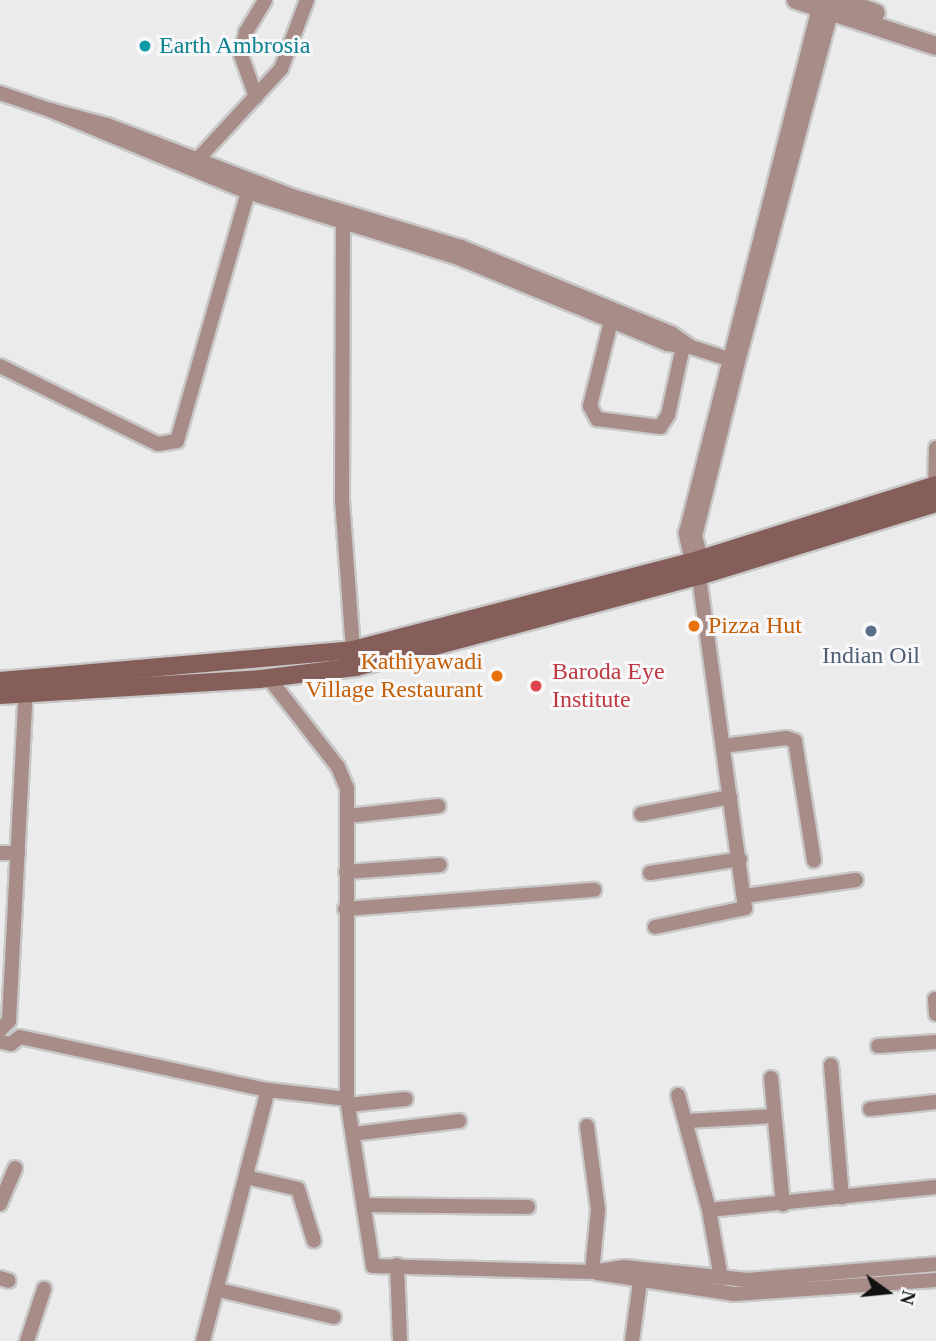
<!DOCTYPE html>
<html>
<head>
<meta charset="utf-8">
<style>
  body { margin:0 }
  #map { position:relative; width:936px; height:1341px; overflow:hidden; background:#ebebec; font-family:Georgia,serif }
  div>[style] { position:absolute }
  .roads { filter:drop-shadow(2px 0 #c8c8c9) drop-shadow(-2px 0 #c8c8c9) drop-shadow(0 2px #c8c8c9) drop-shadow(0 -2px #c8c8c9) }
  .minor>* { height:14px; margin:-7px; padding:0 7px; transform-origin:7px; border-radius:7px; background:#a88c88 }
  .tertiary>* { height:18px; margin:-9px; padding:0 9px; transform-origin:9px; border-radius:9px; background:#a88c88 }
  .secondary>* { height:18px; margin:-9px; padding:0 9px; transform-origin:9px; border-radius:9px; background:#865e59 }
  .dots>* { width:19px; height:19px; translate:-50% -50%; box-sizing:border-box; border:4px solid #f8f8fa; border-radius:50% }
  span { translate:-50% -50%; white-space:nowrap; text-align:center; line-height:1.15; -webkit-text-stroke:6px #f8f8fa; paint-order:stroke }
  .culture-label { font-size:24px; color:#0d838f }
  .left { translate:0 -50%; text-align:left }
  .food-label { font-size:24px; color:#c56008 }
  .right { translate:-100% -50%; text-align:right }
  .service-label { font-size:24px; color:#4e5e75 }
  .health-label { font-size:24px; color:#be3a42 }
  .north { position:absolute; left:852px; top:1257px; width:70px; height:70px; -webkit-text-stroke:5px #f8f8fa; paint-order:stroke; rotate:105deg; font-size:19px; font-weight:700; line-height:28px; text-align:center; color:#111 }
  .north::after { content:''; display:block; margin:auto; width:24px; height:32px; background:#111; clip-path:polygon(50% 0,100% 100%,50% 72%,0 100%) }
</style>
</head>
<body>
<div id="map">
  <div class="roads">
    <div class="minor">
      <i style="left:0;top:93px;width:53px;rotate:18.8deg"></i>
      <i style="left:256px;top:97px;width:45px;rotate:-109.7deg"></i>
      <i style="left:241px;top:55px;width:24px;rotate:-78deg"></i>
      <i style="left:246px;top:32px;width:37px;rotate:-59deg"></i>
      <i style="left:197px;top:160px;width:124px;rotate:-47.3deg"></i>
      <i style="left:281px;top:69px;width:74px;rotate:-69.4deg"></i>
      <i style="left:343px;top:214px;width:286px;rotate:90.2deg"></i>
      <i style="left:342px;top:500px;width:150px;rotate:85.8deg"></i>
      <i style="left:611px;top:321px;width:88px;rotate:103.9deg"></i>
      <i style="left:590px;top:406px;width:15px;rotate:62deg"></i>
      <i style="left:597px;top:419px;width:64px;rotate:7.2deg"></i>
      <i style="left:660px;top:427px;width:14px;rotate:-56deg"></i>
      <i style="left:668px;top:415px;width:71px;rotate:-77.7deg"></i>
      <i style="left:691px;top:347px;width:24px;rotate:-145deg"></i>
      <i style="left:671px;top:333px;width:227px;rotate:-157.7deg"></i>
      <i style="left:461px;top:247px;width:173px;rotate:-163.2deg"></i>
      <i style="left:295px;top:197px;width:201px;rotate:-159deg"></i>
      <i style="left:107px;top:125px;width:59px;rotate:-165.3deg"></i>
      <i style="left:50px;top:110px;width:213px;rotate:22.6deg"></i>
      <i style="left:247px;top:192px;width:219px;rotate:17.3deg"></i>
      <i style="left:456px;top:257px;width:228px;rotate:22.4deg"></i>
      <i style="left:667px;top:344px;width:24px;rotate:7deg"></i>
      <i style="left:691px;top:347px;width:49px;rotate:17.7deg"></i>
      <i style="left:0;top:366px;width:176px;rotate:26.3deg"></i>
      <i style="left:158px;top:444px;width:19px;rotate:-9deg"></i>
      <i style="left:177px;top:441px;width:267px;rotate:-74.1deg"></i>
      <i style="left:935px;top:495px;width:47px;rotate:-88.8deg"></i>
      <i style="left:699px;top:551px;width:16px;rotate:-105deg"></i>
      <i style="left:695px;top:536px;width:179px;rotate:-76.1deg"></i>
      <i style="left:738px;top:362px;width:374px;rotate:-75.1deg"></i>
      <i style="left:694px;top:572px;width:40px;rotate:-102deg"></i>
      <i style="left:686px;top:533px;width:550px;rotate:-75.79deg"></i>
      <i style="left:268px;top:677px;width:114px;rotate:52.1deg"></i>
      <i style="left:338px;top:767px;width:23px;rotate:67deg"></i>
      <i style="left:347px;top:788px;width:311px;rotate:90deg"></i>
      <i style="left:347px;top:1099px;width:169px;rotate:81.2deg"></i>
      <i style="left:373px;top:1266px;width:219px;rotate:1.6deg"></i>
      <i style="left:592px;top:1272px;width:32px;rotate:-9deg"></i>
      <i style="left:624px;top:1267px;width:124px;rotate:6deg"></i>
      <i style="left:747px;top:1280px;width:190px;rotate:-4.8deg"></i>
      <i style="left:723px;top:746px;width:64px;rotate:-7.2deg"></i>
      <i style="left:786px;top:738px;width:9px;rotate:18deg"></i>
      <i style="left:795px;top:741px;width:121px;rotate:81deg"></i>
      <i style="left:641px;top:814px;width:91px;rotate:-10.8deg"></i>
      <i style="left:348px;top:816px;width:91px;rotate:-6.3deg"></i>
      <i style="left:0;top:853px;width:18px"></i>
      <i style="left:346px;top:872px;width:94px;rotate:-4.3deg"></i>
      <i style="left:650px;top:873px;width:91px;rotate:-8.8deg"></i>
      <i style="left:745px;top:896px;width:112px;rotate:-8.2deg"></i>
      <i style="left:345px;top:909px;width:250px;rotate:-4.4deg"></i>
      <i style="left:655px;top:927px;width:92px;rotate:-11.9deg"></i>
      <i style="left:745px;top:908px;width:335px;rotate:-97.9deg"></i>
      <i style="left:935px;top:999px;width:15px;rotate:86deg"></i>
      <i style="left:0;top:1030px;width:13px;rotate:-45deg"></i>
      <i style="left:9px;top:1021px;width:336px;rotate:-87.1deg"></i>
      <i style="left:20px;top:1037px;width:254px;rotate:12.1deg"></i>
      <i style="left:268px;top:1090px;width:80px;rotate:6.5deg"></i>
      <i style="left:2px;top:1042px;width:9px;rotate:13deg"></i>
      <i style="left:11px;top:1044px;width:11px;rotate:-38deg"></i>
      <i style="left:878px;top:1046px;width:58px;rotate:-3.9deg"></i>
      <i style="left:831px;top:1065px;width:133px;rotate:85.3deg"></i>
      <i style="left:771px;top:1078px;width:127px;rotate:84.6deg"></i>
      <i style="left:678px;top:1095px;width:119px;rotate:74.9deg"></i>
      <i style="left:709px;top:1210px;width:228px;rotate:-5.8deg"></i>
      <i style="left:348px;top:1105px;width:58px;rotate:-5.9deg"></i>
      <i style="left:870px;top:1109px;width:66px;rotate:-6.1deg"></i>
      <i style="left:688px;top:1121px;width:86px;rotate:-3.3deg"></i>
      <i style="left:587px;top:1126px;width:85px;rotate:82.5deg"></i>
      <i style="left:598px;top:1210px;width:62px;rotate:95.5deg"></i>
      <i style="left:353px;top:1134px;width:107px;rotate:-7deg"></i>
      <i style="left:246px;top:1177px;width:53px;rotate:13deg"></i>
      <i style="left:298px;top:1189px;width:54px;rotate:72.9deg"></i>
      <i style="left:0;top:1204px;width:39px;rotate:-67deg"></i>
      <i style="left:367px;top:1205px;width:161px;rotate:0.7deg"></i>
      <i style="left:709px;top:1210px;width:69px;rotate:80deg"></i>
      <i style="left:397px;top:1265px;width:76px;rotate:87.7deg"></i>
      <i style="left:597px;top:1273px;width:139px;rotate:8.7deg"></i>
      <i style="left:734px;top:1294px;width:202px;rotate:-4deg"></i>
      <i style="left:0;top:1278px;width:9px;rotate:18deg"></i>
      <i style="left:219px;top:1290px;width:118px;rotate:13.2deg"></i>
      <i style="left:27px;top:1341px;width:55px;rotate:-71.9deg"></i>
      <i style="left:203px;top:1341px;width:259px;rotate:-75.5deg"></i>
      <i style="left:632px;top:1341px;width:60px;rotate:-82.3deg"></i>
    </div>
    <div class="tertiary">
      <i style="left:796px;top:0;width:147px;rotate:18.2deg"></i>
      <i style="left:840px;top:0;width:38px;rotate:20deg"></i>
    </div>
    <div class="secondary">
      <i style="left:0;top:681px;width:354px;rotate:-5deg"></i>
      <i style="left:353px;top:650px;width:350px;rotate:-14.6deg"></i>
      <i style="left:692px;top:562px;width:256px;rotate:-17.5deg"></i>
      <i style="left:0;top:695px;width:260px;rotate:-3.5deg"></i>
      <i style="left:260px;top:679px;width:97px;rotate:-7.1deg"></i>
      <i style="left:356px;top:667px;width:355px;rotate:-14.9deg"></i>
      <i style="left:699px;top:576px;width:248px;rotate:-17.1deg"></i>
    </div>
  </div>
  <div class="dots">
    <i style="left:145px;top:46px;background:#0f9aa8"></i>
    <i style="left:694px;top:626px;background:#e8710a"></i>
    <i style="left:871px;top:631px;background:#5c6f8a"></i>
    <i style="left:497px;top:676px;background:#e8710a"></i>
    <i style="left:536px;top:686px;background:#e0444e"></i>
  </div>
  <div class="culture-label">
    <span class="left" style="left:159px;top:46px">Earth Ambrosia</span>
  </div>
  <div class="food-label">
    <span class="left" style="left:708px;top:626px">Pizza Hut</span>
    <span class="right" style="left:483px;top:676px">Kathiyawadi<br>Village Restaurant</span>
  </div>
  <div class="service-label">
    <span style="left:871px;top:656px">Indian Oil</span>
  </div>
  <div class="health-label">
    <span class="left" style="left:552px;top:686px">Baroda Eye<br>Institute</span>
  </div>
  <div class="north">N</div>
</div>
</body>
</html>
